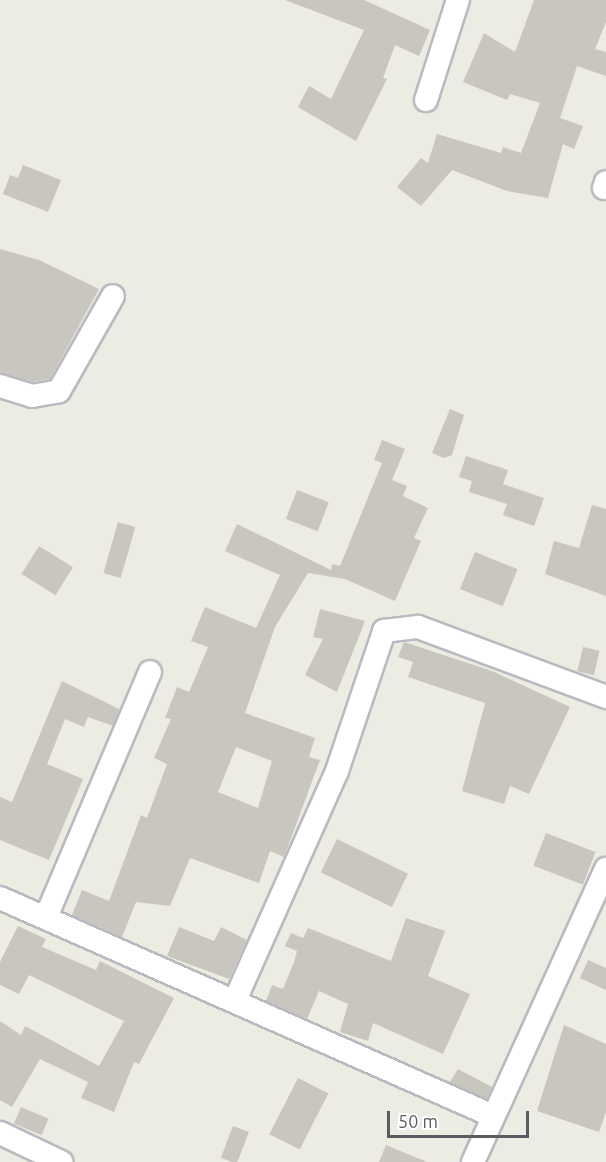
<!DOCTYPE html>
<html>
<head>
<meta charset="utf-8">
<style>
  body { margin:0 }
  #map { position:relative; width:606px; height:1162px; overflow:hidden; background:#ecece2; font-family:Ubuntu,sans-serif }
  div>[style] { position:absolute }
  .building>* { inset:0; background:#c8c6bf; transform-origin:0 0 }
  .roads { filter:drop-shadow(2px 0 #b9bac0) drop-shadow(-2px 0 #b9bac0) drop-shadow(0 2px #b9bac0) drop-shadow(0 -2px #b9bac0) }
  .minor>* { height:22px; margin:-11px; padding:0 11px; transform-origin:11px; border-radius:11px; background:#fff }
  span { translate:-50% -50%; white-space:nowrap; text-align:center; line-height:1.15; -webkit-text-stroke:4.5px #fff; paint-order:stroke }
  .scale { position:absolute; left:387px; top:1111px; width:142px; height:27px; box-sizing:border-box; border:3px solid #5a5c62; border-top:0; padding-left:8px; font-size:18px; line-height:21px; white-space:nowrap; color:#5a5c62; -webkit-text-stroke:4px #fff; paint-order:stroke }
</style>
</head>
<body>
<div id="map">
  <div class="building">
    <i style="clip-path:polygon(285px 0,364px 0,430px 30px,419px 56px,395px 45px,383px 78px,387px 79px,356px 141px,298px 107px,309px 86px,331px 99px,364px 30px)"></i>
    <i style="clip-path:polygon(534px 0,606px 0,606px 22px,595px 49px,606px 52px,606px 76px,577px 66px,560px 118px,583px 126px,574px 149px,563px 144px,548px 198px,507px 191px,452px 170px,421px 206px,397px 187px,421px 158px,428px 163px,437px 134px,501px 153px,503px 147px,521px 153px,540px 103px,510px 94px,507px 100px,463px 82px,484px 33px,515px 52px)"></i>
    <i style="clip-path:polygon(23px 165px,61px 180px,48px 212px,3px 194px,10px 175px,18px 178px)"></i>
    <i style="clip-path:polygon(0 249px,39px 260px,99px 289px,50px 379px,33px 382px,0 373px)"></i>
    <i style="clip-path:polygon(450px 409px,464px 415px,452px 455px,444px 458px,432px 453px)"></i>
    <i style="clip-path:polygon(evenodd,382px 440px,405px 449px,392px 480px,407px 486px,403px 496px,428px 508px,414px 538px,421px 541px,395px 601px,345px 579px,308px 573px,275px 627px,245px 713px,315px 738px,309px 757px,320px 760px,284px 857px,270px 851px,259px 883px,190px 858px,170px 906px,136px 902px,122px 937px,72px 915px,82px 890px,109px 901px,141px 815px,147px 818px,167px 764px,154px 758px,171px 719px,165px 718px,177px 687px,189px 692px,208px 647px,191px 641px,205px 607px,256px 628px,280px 575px,225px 551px,237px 524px,331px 570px,332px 564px,340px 566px,382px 463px,374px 460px,382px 440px,236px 747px,272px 761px,258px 808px,218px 792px,236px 747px)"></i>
    <i style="clip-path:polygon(466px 456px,508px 470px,503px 484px,544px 498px,534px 526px,503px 515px,507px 504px,469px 492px,472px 481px,459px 477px)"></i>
    <i style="left:297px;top:490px;width:34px;height:31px;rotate:21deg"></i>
    <i style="clip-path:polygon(592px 505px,606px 509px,606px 596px,545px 574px,554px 541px,579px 548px)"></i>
    <i style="left:118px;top:522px;width:18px;height:53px;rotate:16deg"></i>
    <i style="left:39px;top:546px;width:40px;height:33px;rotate:32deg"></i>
    <i style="left:475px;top:552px;width:46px;height:40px;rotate:22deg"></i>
    <i style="clip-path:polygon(320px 609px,365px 621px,337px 692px,305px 675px,323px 639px,313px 637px)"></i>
    <i style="clip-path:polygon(404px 642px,492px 671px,570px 707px,529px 794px,510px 786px,504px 804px,462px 791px,485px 703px,408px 677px,413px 662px,398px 657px)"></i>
    <i style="left:583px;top:647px;width:17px;height:25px;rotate:13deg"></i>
    <i style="clip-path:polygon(62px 681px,119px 709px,113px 726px,88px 717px,84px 727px,65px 719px,47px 764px,83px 779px,49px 860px,0 840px,0 797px,12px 802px)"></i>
    <i style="left:546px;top:833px;width:53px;height:35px;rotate:21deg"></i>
    <i style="left:337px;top:839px;width:79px;height:37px;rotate:26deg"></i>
    <i style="clip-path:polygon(406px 918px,445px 931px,428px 976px,470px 994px,443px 1054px,373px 1023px,368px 1041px,340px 1032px,348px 1004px,319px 991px,307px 1019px,266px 1001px,272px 985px,283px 989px,294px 962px,297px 951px,285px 946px,291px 933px,303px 938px,308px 928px,391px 961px)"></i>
    <i style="clip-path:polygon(18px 926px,46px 939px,42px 947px,96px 970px,100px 961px,174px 998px,139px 1064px,134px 1062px,114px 1112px,81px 1098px,88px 1082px,40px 1059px,12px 1107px,0 1100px,0 1021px,21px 1035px,25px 1026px,99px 1066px,124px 1021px,29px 975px,19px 994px,0 985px,0 962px)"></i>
    <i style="clip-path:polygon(179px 927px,214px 941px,221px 927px,247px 940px,229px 979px,167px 956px)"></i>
    <i style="clip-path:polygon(588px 960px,606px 968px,606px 990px,580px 978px)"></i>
    <i style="clip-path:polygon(564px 1025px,606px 1044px,606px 1112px,599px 1132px,537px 1111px)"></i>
    <i style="clip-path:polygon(458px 1069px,492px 1087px,487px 1099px,450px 1082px)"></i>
    <i style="left:298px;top:1078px;width:34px;height:63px;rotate:27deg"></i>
    <i style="left:21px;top:1107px;width:30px;height:18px;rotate:23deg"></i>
    <i style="left:233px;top:1126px;width:17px;height:34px;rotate:21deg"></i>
    <i style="clip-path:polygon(386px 1145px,427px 1162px,379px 1162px)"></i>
  </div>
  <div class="roads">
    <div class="minor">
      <i style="left:426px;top:100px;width:105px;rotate:-72.3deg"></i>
      <i style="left:604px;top:188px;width:6px;rotate:-72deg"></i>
      <i style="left:0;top:386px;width:34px;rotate:17deg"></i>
      <i style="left:32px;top:396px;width:27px;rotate:-10deg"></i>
      <i style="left:59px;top:391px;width:109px;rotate:-60.4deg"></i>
      <i style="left:0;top:898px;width:539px;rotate:23.85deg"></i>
      <i style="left:46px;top:917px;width:266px;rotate:-67deg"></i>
      <i style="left:236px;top:998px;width:248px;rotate:-66deg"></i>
      <i style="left:337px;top:771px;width:148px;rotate:-71.4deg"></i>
      <i style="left:384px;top:631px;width:34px;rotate:-7deg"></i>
      <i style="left:418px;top:627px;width:201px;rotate:20.4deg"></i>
      <i style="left:0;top:1133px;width:68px;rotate:25.4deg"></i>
      <i style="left:473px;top:1162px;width:322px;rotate:-65.6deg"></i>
    </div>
  </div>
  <div class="scale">50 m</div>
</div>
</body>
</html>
